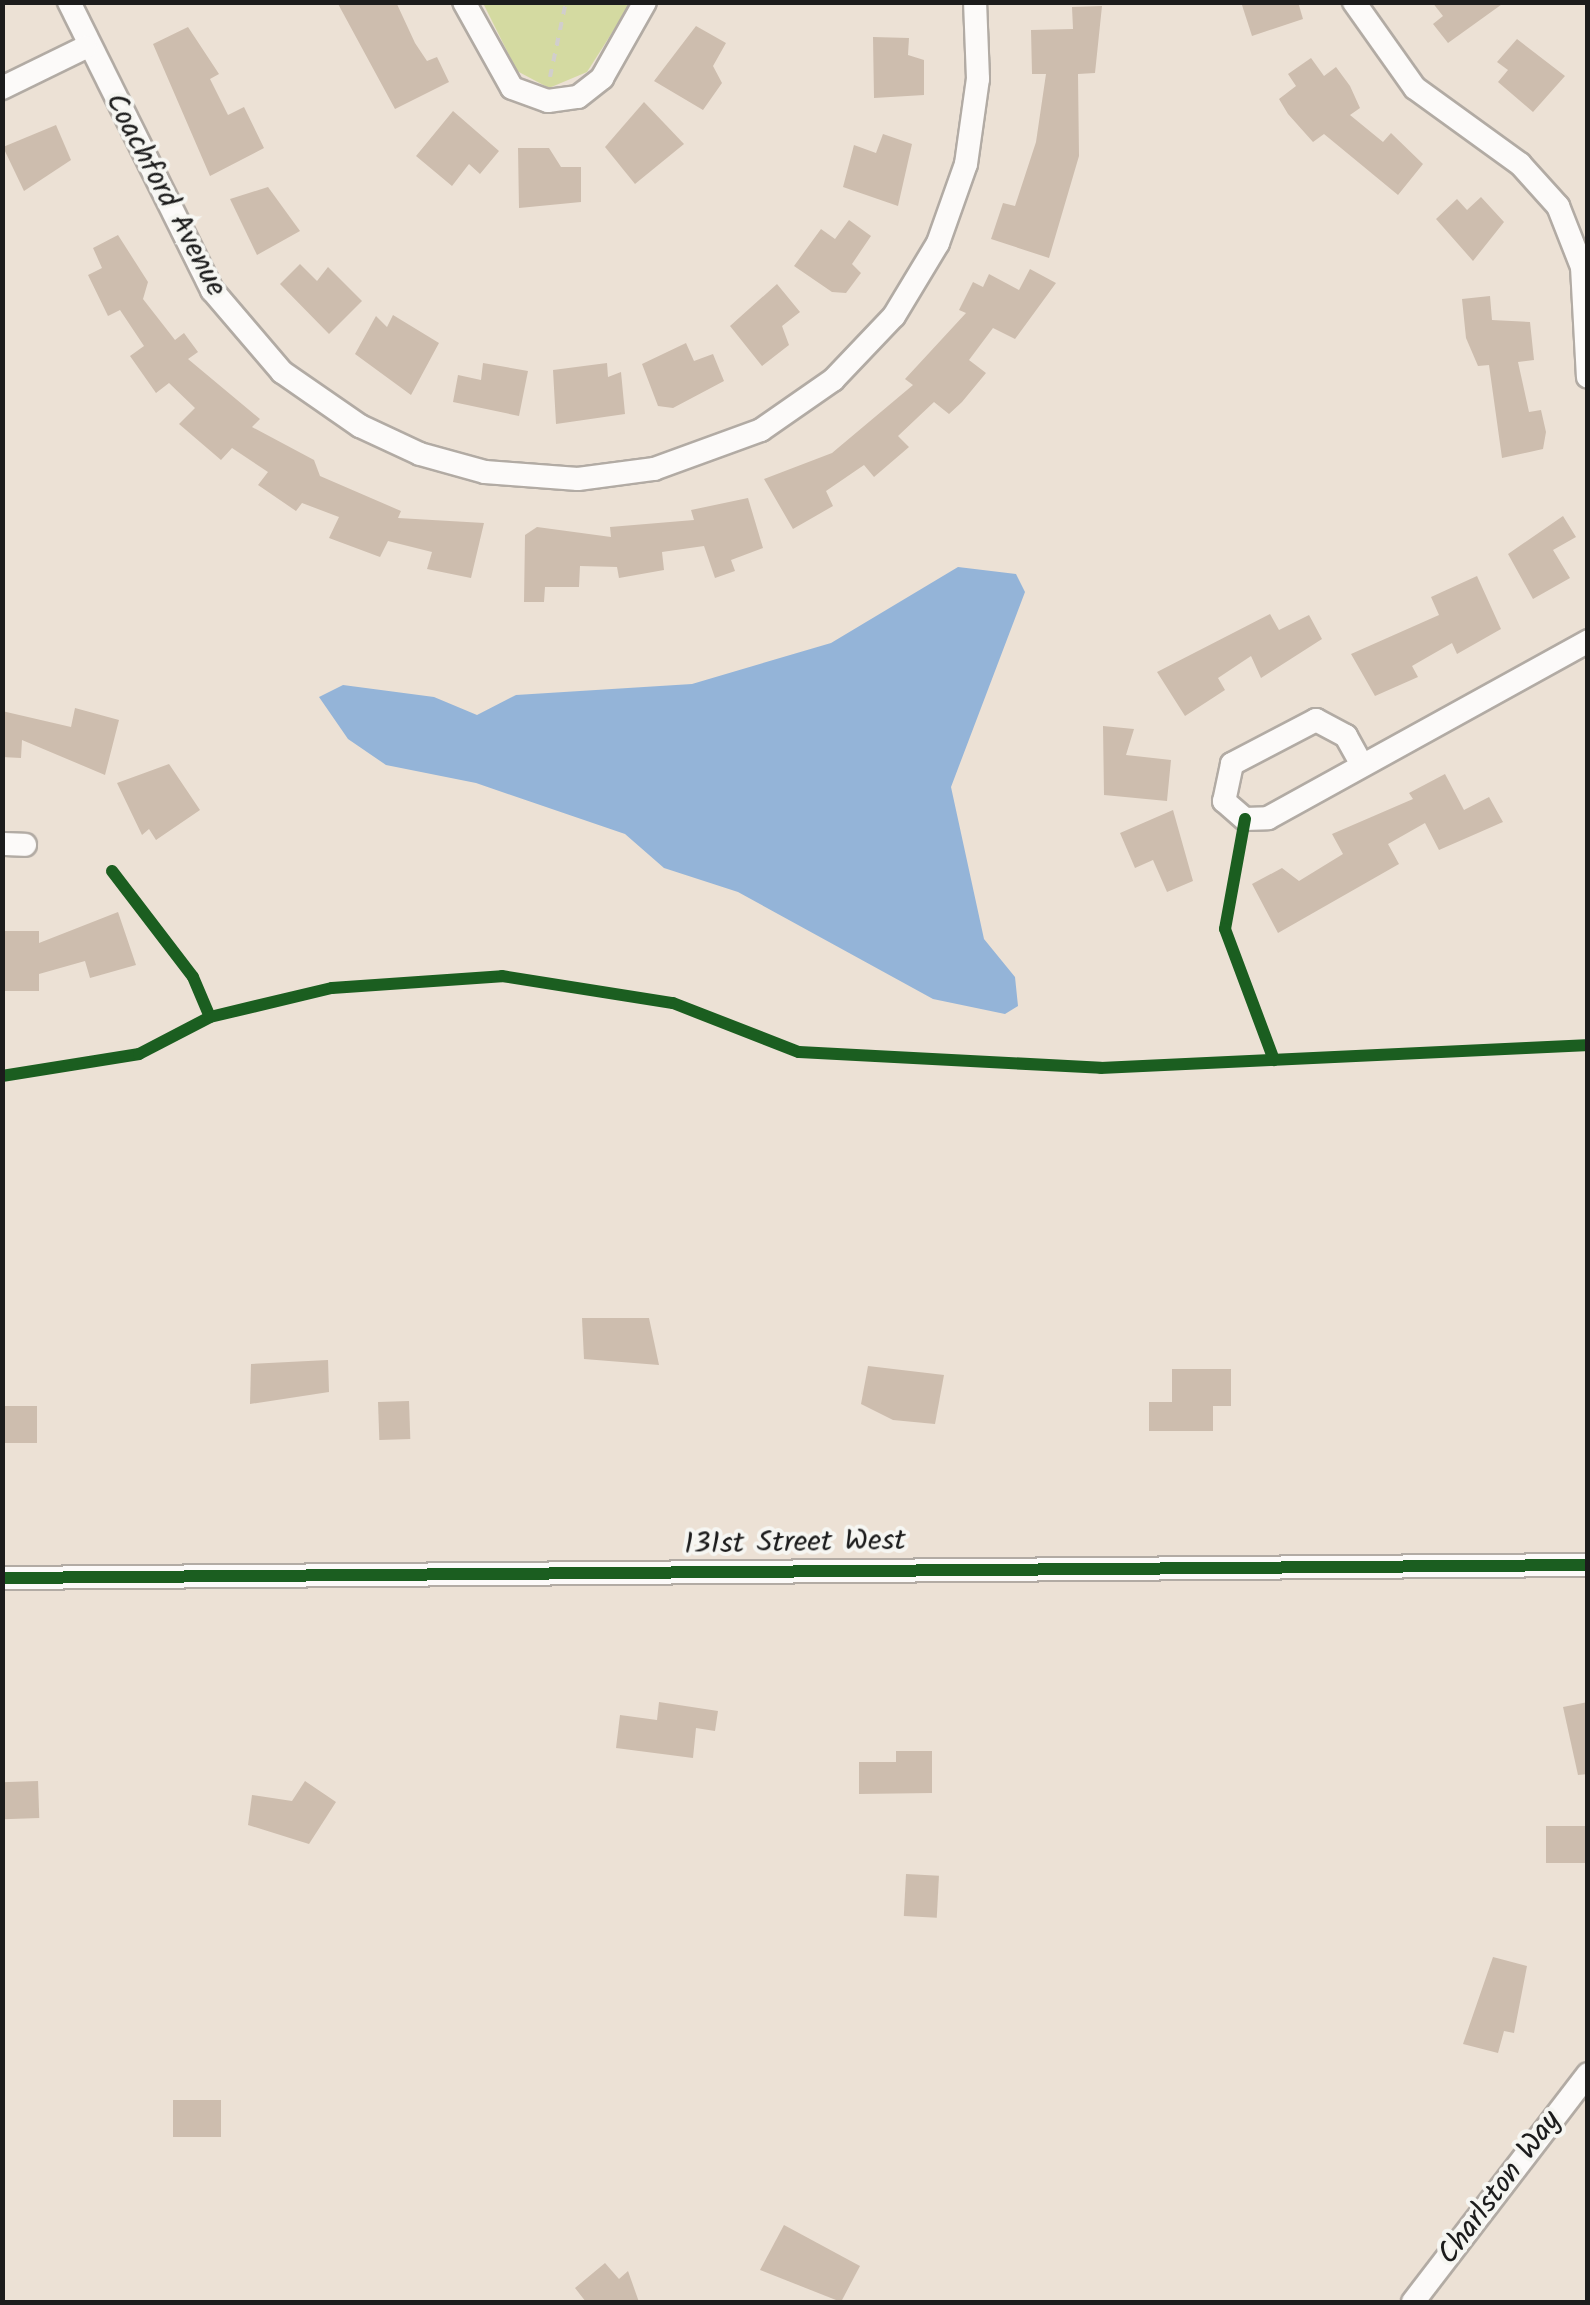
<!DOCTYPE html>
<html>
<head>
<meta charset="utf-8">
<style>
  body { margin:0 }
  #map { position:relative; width:1590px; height:2305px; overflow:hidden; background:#ece1d5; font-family:Kalam,sans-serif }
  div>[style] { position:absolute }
  .green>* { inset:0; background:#d4daa1 }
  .water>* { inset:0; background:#94b4d8 }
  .building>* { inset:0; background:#cdbdae; transform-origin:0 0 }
  .path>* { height:4px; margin-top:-2px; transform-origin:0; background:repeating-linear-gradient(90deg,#d1cecc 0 8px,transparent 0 16px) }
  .roads { filter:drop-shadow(2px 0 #b2aba4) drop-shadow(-2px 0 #b2aba4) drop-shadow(0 2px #b2aba4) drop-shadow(0 -2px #b2aba4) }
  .street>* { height:22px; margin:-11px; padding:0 11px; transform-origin:11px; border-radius:11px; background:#fcfaf9 }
  .cycleway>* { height:12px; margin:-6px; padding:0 6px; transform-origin:6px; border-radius:6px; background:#1b5e20 }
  span { translate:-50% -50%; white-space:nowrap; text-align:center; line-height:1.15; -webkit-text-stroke:8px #f6f6f2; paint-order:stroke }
  .street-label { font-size:30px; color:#1c1c1c }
  .frame { position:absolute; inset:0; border:5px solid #1c1c1c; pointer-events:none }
</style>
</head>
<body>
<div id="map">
  <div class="green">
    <i style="clip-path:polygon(483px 3px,631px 3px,587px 72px,549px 88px,517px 71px)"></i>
  </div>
  <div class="water">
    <i style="clip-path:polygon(958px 567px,1016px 574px,1025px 592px,951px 787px,984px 939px,1015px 977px,1018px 1006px,1005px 1014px,933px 999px,738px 892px,664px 868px,625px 834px,476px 783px,386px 765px,348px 739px,319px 697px,343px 685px,434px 697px,477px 715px,516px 695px,692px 684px,831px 643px)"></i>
  </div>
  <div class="building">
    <i style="clip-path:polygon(337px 2px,396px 2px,415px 43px,427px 61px,437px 57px,449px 82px,395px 109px)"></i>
    <i style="clip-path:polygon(1241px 2px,1298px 2px,1303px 19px,1252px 36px)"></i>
    <i style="clip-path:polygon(1432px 2px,1505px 2px,1448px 43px,1433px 24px,1443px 16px)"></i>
    <i style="clip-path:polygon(1102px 6px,1095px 73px,1078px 74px,1079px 156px,1049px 258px,991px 239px,1003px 203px,1015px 206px,1036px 142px,1046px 74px,1032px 74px,1031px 30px,1073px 29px,1072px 7px)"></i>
    <i style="clip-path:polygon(696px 26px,726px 43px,713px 66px,722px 83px,703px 110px,654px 81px)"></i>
    <i style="clip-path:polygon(188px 27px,219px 74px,210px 79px,228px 115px,244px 107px,264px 148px,210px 176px,153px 44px)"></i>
    <i style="clip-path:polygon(873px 37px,909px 38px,908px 55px,924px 60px,924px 95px,874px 98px)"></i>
    <i style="clip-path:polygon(1517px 39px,1565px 76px,1533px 112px,1498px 82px,1508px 70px,1497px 62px)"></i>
    <i style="clip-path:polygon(1311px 58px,1324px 76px,1336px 67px,1350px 86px,1360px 108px,1350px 115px,1383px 142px,1391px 133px,1423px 164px,1398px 195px,1324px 134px,1313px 142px,1288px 114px,1279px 99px,1296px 86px,1288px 74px)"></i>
    <i style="clip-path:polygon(644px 102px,684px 144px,635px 184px,605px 147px)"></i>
    <i style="clip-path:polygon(453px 111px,499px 151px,480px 174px,469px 164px,452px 186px,416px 156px)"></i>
    <i style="clip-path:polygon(56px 125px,71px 160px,24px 191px,3px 147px)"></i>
    <i style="clip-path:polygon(883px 134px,912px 144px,898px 206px,843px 187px,854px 145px,876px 153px)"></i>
    <i style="clip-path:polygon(518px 148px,549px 148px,561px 167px,581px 167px,581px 202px,519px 208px)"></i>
    <i style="clip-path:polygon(268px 187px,300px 231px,257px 255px,230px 199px)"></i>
    <i style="clip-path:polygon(1481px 197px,1504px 222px,1473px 261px,1436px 219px,1457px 199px,1467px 210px)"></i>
    <i style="clip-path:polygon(849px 220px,871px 236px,852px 264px,861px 273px,846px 293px,832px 292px,794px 266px,821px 229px,835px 239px)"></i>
    <i style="clip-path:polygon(118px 235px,148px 282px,143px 299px,175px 340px,184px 333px,198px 352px,188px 359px,260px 419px,252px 427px,314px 460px,320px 476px,401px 511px,398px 518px,484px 523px,471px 578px,427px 569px,432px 552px,388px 541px,380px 557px,329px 538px,339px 517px,302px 503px,296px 511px,258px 485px,268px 472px,232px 448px,221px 460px,179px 424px,195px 408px,169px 383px,156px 393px,130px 356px,144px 346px,120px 310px,108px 316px,88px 275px,102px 268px,93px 248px)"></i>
    <i style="clip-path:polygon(300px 264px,317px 281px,328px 267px,362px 301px,329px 334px,280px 284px)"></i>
    <i style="clip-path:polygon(1030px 269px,1056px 283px,1015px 339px,993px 328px,969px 360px,986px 373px,962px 402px,949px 414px,934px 402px,898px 436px,909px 447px,874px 477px,864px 465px,826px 491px,833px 506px,793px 529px,764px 479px,832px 453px,913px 385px,905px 379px,966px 313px,959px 310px,973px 282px,983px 287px,989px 274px,1019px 290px)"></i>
    <i style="clip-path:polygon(777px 284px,800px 312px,782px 326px,789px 345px,762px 366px,730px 326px)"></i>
    <i style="clip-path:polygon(1490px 296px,1492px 320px,1530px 322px,1534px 360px,1518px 362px,1529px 412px,1541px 410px,1546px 432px,1543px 449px,1502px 458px,1489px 365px,1478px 366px,1466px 338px,1462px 299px)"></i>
    <i style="clip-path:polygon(393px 315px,439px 343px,411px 395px,355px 354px,376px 316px,387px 327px)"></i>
    <i style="clip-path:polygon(686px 343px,694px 361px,713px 354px,724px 381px,673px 408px,658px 406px,642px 364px)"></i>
    <i style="clip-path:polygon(483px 363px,528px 371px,519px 416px,453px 402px,458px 375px,481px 380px)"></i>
    <i style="clip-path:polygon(607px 363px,608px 377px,621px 372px,625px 414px,556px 424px,553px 370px)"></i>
    <i style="clip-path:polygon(748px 498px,763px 548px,731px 560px,735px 571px,715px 578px,704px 546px,662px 552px,664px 570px,619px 578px,617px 567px,580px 566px,579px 587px,545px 587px,544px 602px,524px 602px,525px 535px,537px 527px,611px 537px,610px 527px,694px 520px,691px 510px)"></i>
    <i style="clip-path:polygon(1563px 516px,1576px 537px,1553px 550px,1570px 578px,1533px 599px,1508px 554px)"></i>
    <i style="clip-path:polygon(1477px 576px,1501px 629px,1457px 654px,1452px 643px,1412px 666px,1418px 677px,1375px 696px,1351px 654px,1439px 615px,1431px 597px)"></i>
    <i style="clip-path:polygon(1270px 614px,1279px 630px,1309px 615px,1322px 639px,1261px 678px,1251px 656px,1218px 678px,1225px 690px,1185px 716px,1157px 672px)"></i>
    <i style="clip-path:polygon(75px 708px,119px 720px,105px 775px,22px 740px,21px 758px,2px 757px,2px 711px,71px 727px)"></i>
    <i style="clip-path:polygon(1103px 726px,1134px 729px,1126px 755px,1171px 760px,1167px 801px,1104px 795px)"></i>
    <i style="clip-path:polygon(169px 764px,200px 810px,156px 840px,149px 829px,142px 835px,117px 783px)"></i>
    <i style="clip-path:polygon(1445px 774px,1464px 810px,1489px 797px,1503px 822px,1439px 850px,1425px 823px,1388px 844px,1399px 864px,1278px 933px,1252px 884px,1282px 868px,1299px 881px,1343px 854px,1332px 834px,1413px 799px,1409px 793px)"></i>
    <i style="clip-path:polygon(1173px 810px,1193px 881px,1167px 892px,1153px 860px,1135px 868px,1120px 833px)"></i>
    <i style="clip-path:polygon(118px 912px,136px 965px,90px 978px,85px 961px,39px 974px,39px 991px,2px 991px,3px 931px,39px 931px,39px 943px)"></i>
    <i style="clip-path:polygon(582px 1318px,649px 1318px,659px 1365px,584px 1359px)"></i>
    <i style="clip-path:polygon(328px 1360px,329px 1392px,250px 1404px,251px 1364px)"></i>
    <i style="clip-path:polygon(868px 1366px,944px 1375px,935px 1424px,893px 1420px,861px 1404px)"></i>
    <i style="clip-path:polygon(1172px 1369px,1231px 1369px,1231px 1406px,1213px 1406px,1213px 1431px,1149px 1431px,1149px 1402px,1172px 1402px)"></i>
    <i style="left:409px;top:1401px;width:38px;height:31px;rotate:88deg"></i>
    <i style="left:2px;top:1406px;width:35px;height:37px"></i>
    <i style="clip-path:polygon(659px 1702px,718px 1711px,715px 1731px,696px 1728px,693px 1758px,616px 1748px,620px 1715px,657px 1720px)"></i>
    <i style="clip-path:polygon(1588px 1702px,1588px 1774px,1578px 1775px,1563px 1707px)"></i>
    <i style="clip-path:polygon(896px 1751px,932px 1751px,932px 1793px,859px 1794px,859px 1762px,896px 1762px)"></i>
    <i style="left:38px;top:1781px;width:37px;height:36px;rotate:88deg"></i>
    <i style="clip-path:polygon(305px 1781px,336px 1802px,309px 1844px,248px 1825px,252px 1795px,292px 1801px)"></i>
    <i style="left:1588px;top:1826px;width:37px;height:42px;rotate:90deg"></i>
    <i style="left:906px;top:1874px;width:33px;height:42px;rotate:3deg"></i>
    <i style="clip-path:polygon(1493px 1957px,1527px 1966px,1514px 2033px,1504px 2031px,1498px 2053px,1463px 2044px)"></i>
    <i style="left:173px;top:2100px;width:48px;height:37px"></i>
    <i style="clip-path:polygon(784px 2225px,860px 2266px,841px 2302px,760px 2270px)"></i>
    <i style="clip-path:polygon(605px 2263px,619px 2279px,628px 2271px,639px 2302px,586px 2302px,575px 2288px)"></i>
  </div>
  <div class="path">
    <i style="left:550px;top:77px;width:77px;rotate:-78deg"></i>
  </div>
  <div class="roads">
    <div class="street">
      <i style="left:69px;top:2px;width:322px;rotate:63.6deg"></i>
      <i style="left:212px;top:290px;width:108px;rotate:49.5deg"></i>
      <i style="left:282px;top:372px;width:95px;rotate:34.7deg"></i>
      <i style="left:360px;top:426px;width:66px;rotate:25deg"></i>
      <i style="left:420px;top:454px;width:67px;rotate:15.5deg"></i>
      <i style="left:485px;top:472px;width:93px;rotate:4.3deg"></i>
      <i style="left:578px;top:479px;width:77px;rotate:-7.5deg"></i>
      <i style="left:654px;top:469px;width:114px;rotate:-20deg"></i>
      <i style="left:761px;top:430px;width:88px;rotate:-34.8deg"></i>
      <i style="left:833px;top:380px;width:88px;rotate:-46.4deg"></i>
      <i style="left:894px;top:316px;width:85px;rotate:-58.9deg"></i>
      <i style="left:938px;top:243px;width:84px;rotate:-70.5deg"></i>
      <i style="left:966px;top:164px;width:86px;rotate:-82deg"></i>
      <i style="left:978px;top:79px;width:77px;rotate:-92.2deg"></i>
      <i style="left:464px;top:2px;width:98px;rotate:60.8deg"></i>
      <i style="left:512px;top:88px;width:38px;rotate:20deg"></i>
      <i style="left:548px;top:101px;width:30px;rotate:-8deg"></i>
      <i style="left:578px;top:97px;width:31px;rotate:-38deg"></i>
      <i style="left:602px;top:78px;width:87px;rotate:-60.5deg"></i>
      <i style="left:1354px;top:2px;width:105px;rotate:54.7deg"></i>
      <i style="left:1415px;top:88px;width:130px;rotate:35.9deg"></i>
      <i style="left:1520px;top:164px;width:57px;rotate:47.9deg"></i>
      <i style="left:1558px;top:206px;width:66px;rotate:68.5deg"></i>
      <i style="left:1582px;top:267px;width:110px;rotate:86.9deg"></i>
      <i style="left:2px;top:88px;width:93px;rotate:-26deg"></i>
      <i style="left:1362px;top:765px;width:33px;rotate:-119deg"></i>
      <i style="left:1346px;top:736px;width:34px;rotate:-152deg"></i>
      <i style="left:1316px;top:720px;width:95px;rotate:152.4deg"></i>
      <i style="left:1232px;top:764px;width:38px;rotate:102deg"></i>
      <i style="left:1224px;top:801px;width:28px;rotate:41deg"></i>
      <i style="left:1245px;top:819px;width:23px;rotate:-2deg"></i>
      <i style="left:1268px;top:818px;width:366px;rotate:-28.9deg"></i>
      <i style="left:2px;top:844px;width:23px;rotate:2deg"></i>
      <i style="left:2px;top:1578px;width:1586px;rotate:-0.47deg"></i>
      <i style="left:1413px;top:2302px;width:287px;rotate:-52.5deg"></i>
    </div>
  </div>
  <div class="cycleway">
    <i style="left:1245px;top:819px;width:112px;rotate:100.3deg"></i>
    <i style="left:1225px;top:929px;width:140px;rotate:69.5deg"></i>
    <i style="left:112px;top:871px;width:133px;rotate:52.6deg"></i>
    <i style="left:193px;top:977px;width:43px;rotate:67deg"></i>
    <i style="left:2px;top:1076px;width:139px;rotate:-9.1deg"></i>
    <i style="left:139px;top:1054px;width:80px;rotate:-27.5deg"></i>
    <i style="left:210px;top:1017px;width:125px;rotate:-13.4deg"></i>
    <i style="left:332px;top:988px;width:170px;rotate:-4deg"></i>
    <i style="left:502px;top:976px;width:173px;rotate:9deg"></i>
    <i style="left:673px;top:1003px;width:135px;rotate:21.3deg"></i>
    <i style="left:799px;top:1052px;width:302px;rotate:3deg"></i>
    <i style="left:1101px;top:1068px;width:488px;rotate:-2.7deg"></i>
    <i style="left:2px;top:1578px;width:1586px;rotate:-0.47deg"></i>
  </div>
  <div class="street-label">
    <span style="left:165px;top:195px;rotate:62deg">Coachford Avenue</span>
    <span style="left:795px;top:1543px;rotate:-1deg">131st Street West</span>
    <span style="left:1500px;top:2188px;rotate:-53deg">Charlston Way</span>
  </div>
  <div class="frame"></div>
</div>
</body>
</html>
